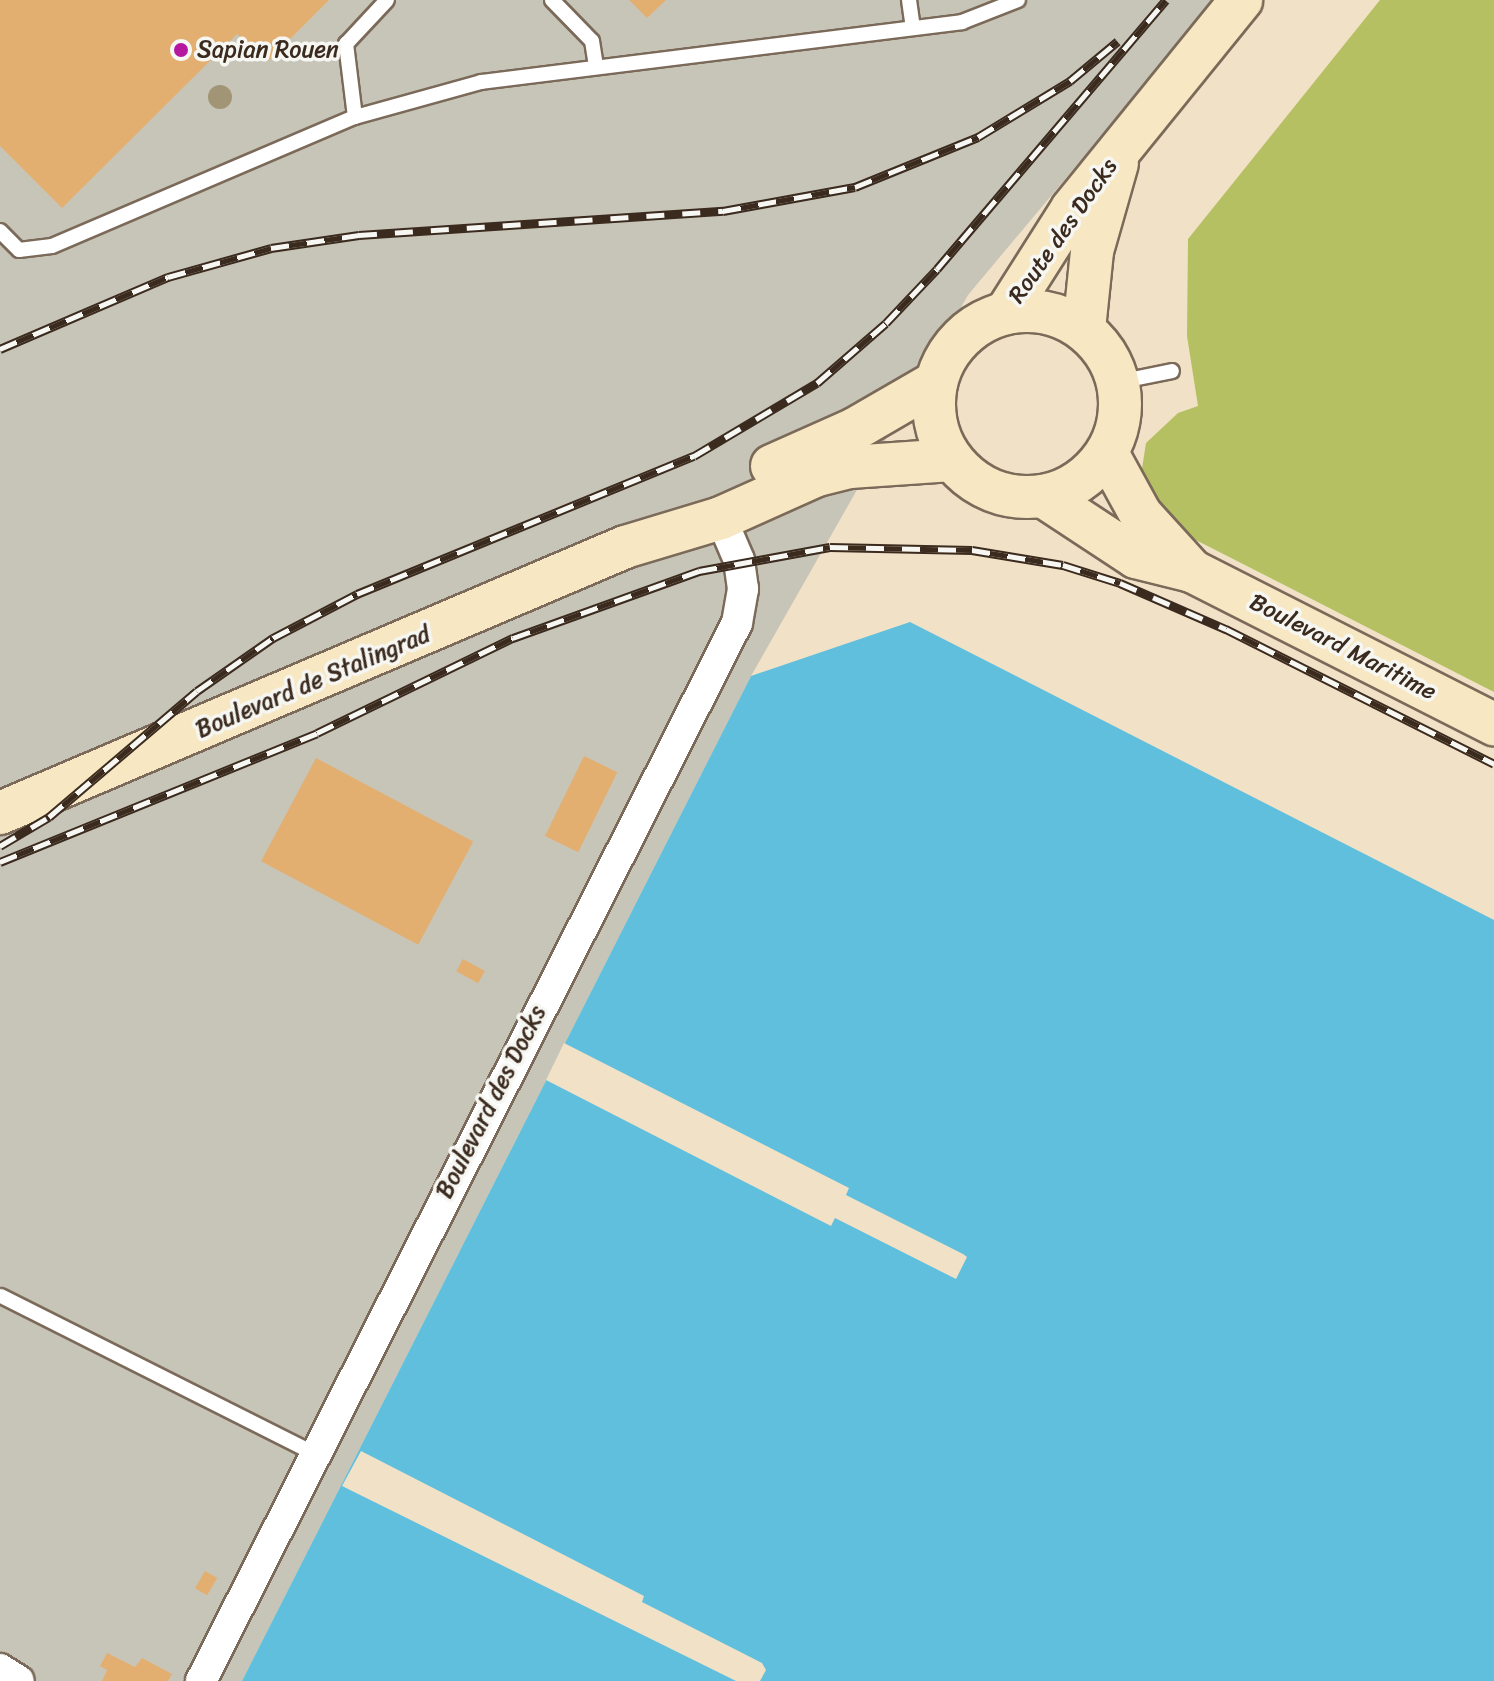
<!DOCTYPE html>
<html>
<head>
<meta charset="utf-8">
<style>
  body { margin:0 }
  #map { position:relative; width:1494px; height:1681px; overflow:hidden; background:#f1e1c7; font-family:Sriracha,sans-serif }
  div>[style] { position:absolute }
  .industrial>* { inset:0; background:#c7c5b8 }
  .green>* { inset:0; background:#b4c062 }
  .water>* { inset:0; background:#5fbfdd }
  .pier>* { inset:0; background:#f1e1c7 }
  .building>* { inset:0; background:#e3af71; transform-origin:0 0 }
  .roads { filter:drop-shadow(2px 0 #7b6a59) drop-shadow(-2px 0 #7b6a59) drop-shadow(0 2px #7b6a59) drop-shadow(0 -2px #7b6a59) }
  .lane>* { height:14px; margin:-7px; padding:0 7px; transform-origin:7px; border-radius:7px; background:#fff }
  .street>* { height:30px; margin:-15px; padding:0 15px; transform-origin:15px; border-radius:15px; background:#fff }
  .secondary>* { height:42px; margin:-21px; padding:0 21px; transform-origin:21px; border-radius:21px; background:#f7e8c3 }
  .secondary>.ring { margin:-21px; padding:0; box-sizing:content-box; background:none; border:42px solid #f7e8c3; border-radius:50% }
  .rail>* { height:9px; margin-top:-4.5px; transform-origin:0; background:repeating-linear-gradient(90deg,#f6f6f2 0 18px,#3b2a1e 0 36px); box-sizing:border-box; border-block:2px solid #3b2a1e }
  .trees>* { width:24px; height:24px; margin:-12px; border-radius:50%; background:#a19575 }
  .dots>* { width:22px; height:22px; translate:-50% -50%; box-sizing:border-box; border:4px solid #f6f6f2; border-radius:50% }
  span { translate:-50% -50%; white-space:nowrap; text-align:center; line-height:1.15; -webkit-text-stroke:7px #f6f6f2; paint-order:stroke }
  .poi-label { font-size:24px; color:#3b2a1e }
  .left { translate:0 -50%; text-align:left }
  .street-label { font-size:24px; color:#3b2a1e }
</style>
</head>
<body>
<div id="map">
  <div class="industrial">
    <i style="clip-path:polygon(0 0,1215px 0,968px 295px,751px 676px,242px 1681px,0 1681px)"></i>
  </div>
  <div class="green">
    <i style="clip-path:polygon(1380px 0,1494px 0,1494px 692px,1182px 533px,1141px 475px,1146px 443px,1178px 413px,1198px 406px,1187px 336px,1188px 239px)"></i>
  </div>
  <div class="water">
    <i style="clip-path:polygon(910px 622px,1494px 920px,1494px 1681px,242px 1681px,751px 676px)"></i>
  </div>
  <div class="pier">
    <i style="clip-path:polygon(564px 1043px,849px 1188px,846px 1195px,963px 1254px,967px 1257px,956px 1279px,835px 1218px,831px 1226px,546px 1080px)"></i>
    <i style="clip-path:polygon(361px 1451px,644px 1596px,642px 1602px,762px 1663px,766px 1670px,760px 1681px,736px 1681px,342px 1486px)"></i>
  </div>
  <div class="building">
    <i style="clip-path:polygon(0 0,329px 0,268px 61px,237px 34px,62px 208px,0 146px)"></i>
    <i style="clip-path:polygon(629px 0,666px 0,647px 18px)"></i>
    <i style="left:584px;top:756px;width:37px;height:89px;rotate:26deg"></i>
    <i style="left:316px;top:758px;width:178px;height:117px;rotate:28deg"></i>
    <i style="left:463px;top:959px;width:25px;height:14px;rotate:29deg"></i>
    <i style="left:205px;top:1571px;width:14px;height:20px;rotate:30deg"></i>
    <i style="clip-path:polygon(107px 1653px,135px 1667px,142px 1658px,172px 1674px,168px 1681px,102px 1681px,107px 1670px,100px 1666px)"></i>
  </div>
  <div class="roads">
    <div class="lane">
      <i style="left:552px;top:0;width:57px;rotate:45.7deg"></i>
      <i style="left:592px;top:41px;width:26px;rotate:81deg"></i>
      <i style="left:909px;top:0;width:27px;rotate:82deg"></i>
      <i style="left:355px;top:117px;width:74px;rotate:-97deg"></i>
      <i style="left:346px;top:44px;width:60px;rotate:-47deg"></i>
      <i style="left:0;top:231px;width:27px;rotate:45deg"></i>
      <i style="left:19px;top:250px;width:33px;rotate:-7deg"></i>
      <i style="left:52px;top:246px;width:329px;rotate:-23.1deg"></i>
      <i style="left:355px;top:117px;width:131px;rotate:-15.5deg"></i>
      <i style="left:481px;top:82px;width:485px;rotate:-7.1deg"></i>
      <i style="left:962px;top:22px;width:60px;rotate:-21.4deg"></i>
      <i style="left:1118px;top:382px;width:55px;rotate:-11.5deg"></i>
      <i style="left:1px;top:1296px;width:352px;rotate:26.7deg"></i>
    </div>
    <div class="street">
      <i style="left:0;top:1669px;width:22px;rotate:32deg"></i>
      <i style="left:201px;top:1681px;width:1186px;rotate:-63.13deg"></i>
      <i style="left:737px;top:623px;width:35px;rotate:-80deg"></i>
      <i style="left:743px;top:589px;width:29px;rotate:-98deg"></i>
      <i style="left:739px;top:560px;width:46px;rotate:-113.2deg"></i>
    </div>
    <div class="secondary">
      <i class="ring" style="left:934px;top:311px;width:144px;height:144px"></i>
      <i style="left:1006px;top:313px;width:123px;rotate:-57.6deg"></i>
      <i style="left:1072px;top:209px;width:269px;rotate:-51deg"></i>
      <i style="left:1084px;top:329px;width:78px;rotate:-84.1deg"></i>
      <i style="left:1092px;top:251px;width:91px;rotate:-74.1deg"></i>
      <i style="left:1107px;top:453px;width:71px;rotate:61.3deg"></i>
      <i style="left:1141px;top:515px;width:76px;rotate:47.7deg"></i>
      <i style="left:772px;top:466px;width:91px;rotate:-24deg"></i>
      <i style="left:855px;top:429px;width:94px;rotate:-30.1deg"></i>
      <i style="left:1043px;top:496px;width:111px;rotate:33.3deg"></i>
      <i style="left:1136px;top:557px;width:58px;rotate:14deg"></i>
      <i style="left:1192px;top:571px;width:339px;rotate:26.9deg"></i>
      <i style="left:0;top:813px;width:679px;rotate:-23.05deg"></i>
      <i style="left:625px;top:547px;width:100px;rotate:-16.8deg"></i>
      <i style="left:721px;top:518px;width:105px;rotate:-24.1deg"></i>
      <i style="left:817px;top:475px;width:34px;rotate:-14deg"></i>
      <i style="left:850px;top:467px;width:102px;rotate:-3.9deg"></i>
    </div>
  </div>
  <div class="rail">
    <i style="left:0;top:349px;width:183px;rotate:-23.2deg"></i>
    <i style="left:168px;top:277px;width:107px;rotate:-15.7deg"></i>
    <i style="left:271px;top:248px;width:89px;rotate:-8.4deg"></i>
    <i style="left:359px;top:235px;width:365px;rotate:-3.8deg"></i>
    <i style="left:723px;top:211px;width:134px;rotate:-10.3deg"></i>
    <i style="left:855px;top:187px;width:133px;rotate:-22.1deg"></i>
    <i style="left:978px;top:137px;width:108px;rotate:-31.3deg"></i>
    <i style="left:1070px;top:81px;width:62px;rotate:-39.8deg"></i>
    <i style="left:0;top:846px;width:57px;rotate:-30.6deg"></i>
    <i style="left:49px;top:817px;width:194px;rotate:-40.4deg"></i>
    <i style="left:197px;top:691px;width:93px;rotate:-34.9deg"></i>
    <i style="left:273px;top:638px;width:95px;rotate:-27.6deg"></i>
    <i style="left:357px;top:594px;width:364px;rotate:-22.3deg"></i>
    <i style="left:694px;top:456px;width:143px;rotate:-30.7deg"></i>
    <i style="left:817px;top:383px;width:91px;rotate:-41deg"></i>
    <i style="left:886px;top:323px;width:74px;rotate:-46.6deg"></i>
    <i style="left:937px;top:269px;width:353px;rotate:-49.6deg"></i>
    <i style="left:0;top:862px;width:342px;rotate:-22.1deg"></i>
    <i style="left:317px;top:733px;width:218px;rotate:-25.9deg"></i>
    <i style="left:513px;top:638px;width:198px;rotate:-19.8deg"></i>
    <i style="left:699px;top:571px;width:133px;rotate:-10.4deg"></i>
    <i style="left:830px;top:547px;width:142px;rotate:1.2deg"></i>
    <i style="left:972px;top:550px;width:92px;rotate:9.4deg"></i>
    <i style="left:1063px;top:565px;width:60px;rotate:17.5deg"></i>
    <i style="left:1120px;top:583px;width:116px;rotate:23.5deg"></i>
    <i style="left:1226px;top:629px;width:300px;rotate:26.7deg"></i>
  </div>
  <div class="trees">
    <i style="left:220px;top:97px"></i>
  </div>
  <div class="dots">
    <i style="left:181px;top:50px;background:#b5179e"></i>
  </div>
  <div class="poi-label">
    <span class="left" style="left:197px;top:50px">Sapian Rouen</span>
  </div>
  <div class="street-label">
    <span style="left:1063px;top:231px;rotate:-55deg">Route des Docks</span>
    <span style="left:1343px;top:647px;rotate:27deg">Boulevard Maritime</span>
    <span style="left:313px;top:682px;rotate:-23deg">Boulevard de Stalingrad</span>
    <span style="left:491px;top:1102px;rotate:-63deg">Boulevard des Docks</span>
  </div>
</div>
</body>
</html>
